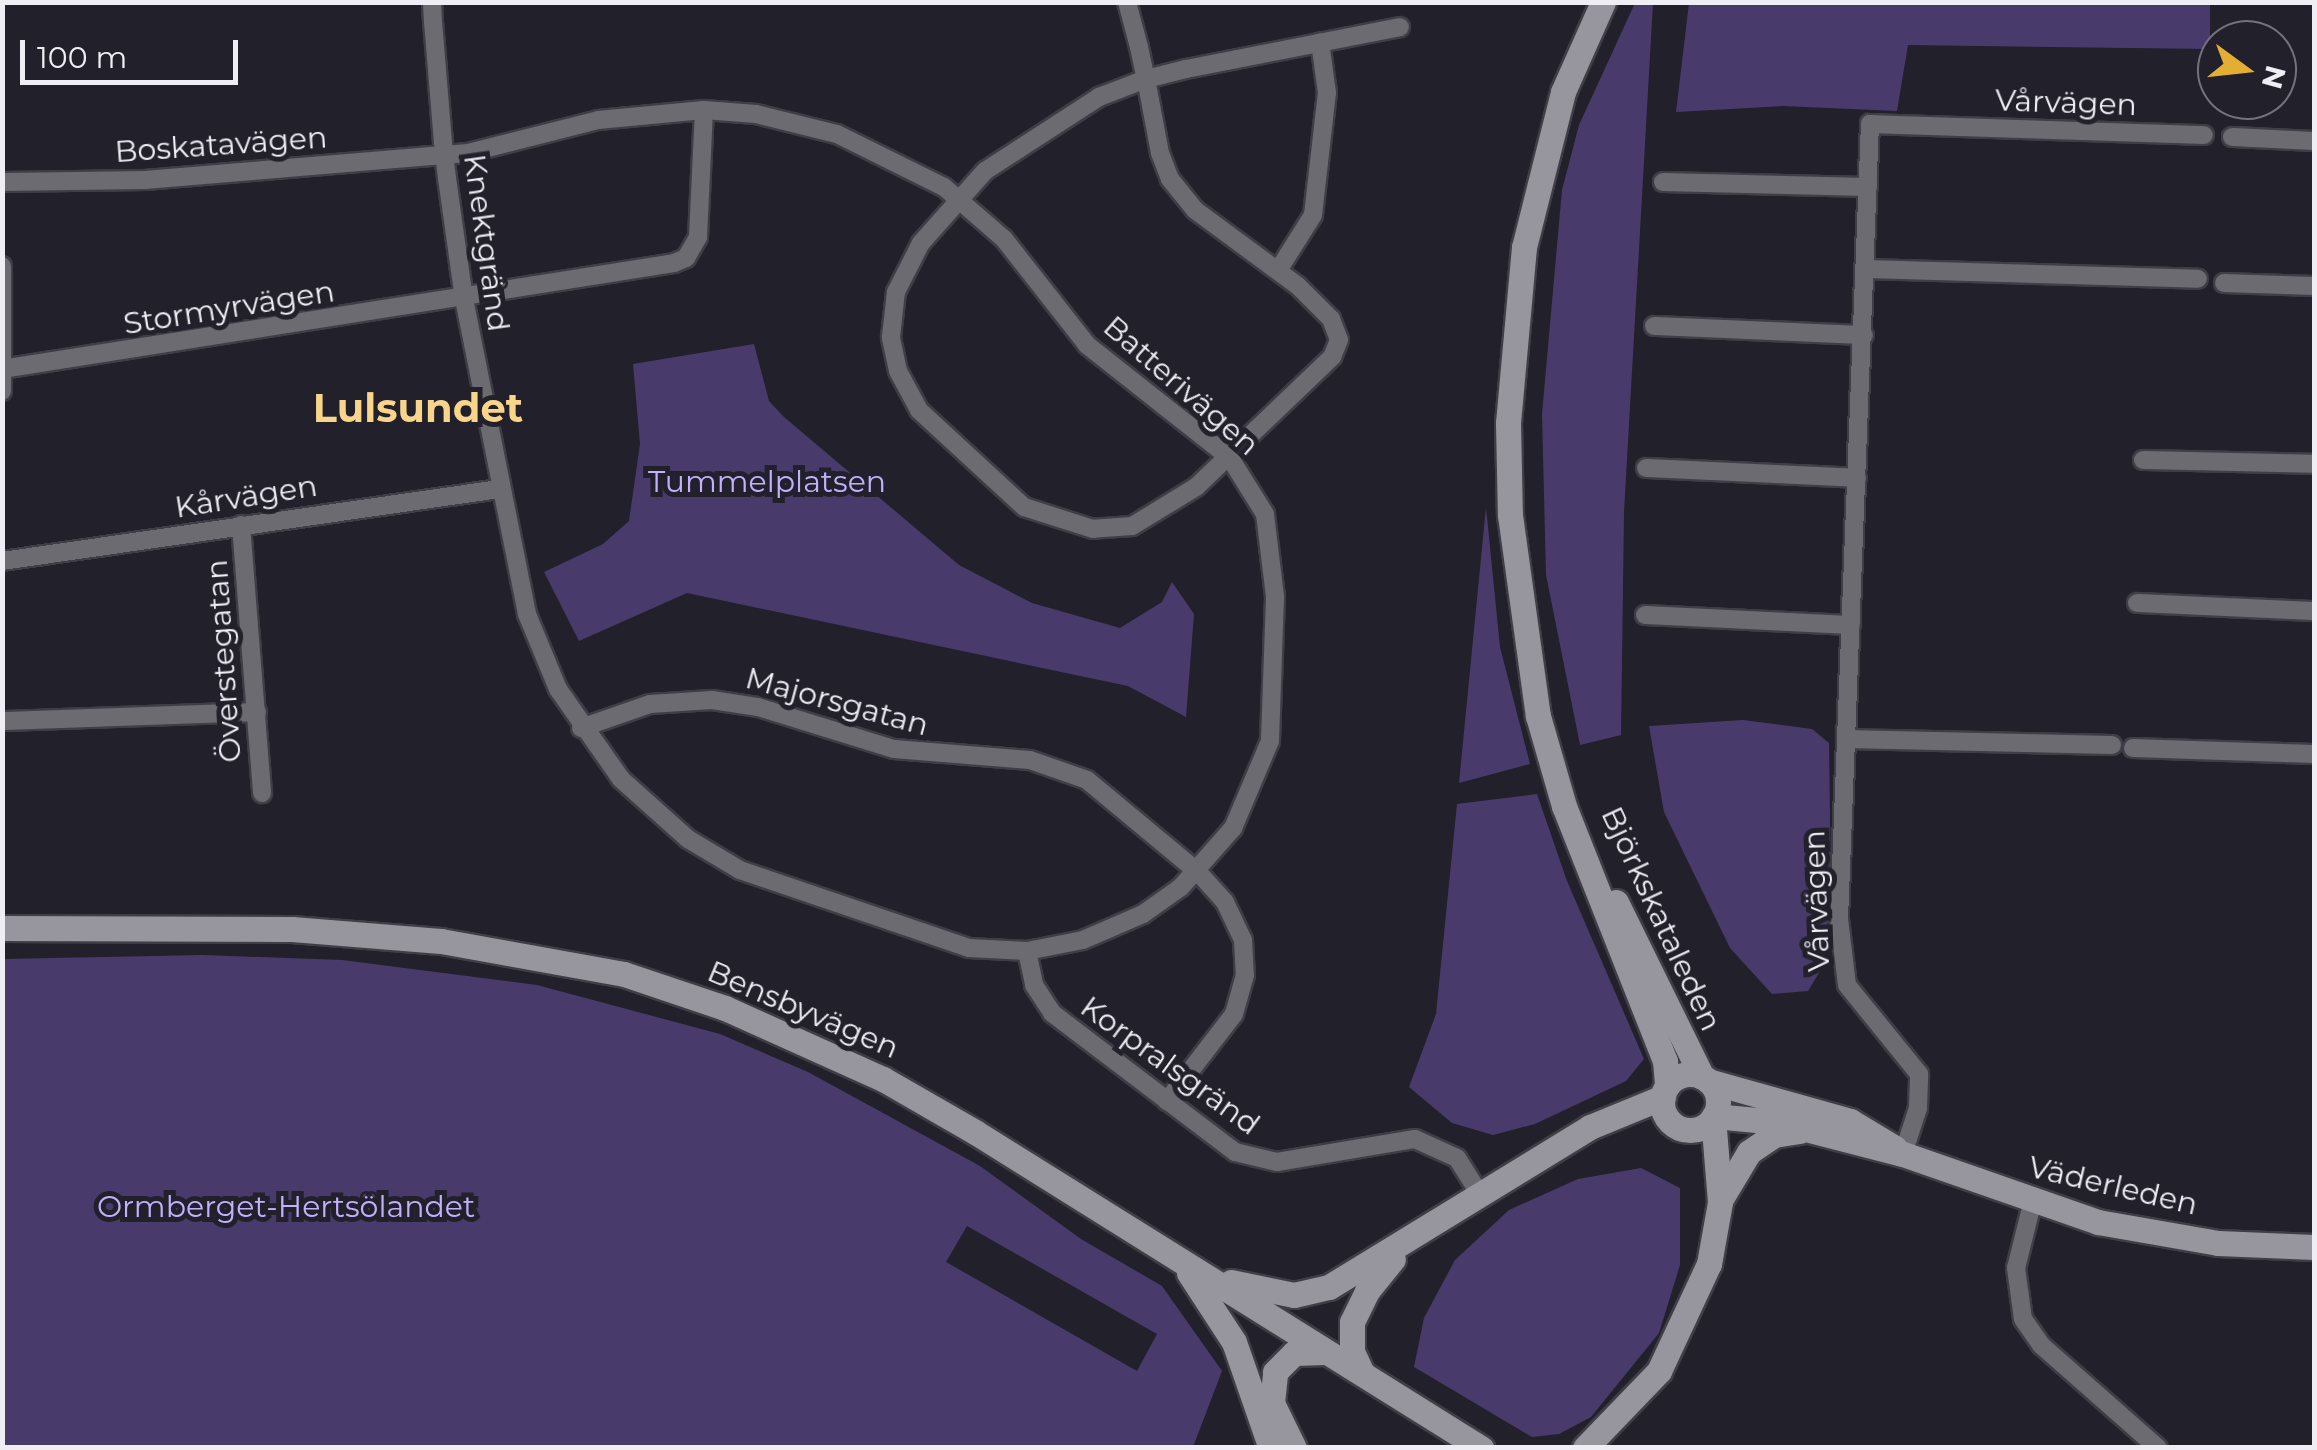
<!DOCTYPE html>
<html>
<head>
<meta charset="utf-8">
<style>
  body { margin:0 }
  #map { position:relative; width:2317px; height:1450px; overflow:hidden; background:#22202a; font-family:Montserrat,sans-serif }
  div>[style] { position:absolute }
  .green>* { inset:0; background:#483b6c }
  .roads { filter:drop-shadow(2px 0 #3f3d46) drop-shadow(-2px 0 #3f3d46) drop-shadow(0 2px #3f3d46) drop-shadow(0 -2px #3f3d46) }
  .street>* { height:18px; margin:-9px; padding:0 9px; transform-origin:9px; border-radius:9px; background:#6c6b71 }
  .secondary>* { height:25px; margin:-12.5px; padding:0 12.5px; transform-origin:12.5px; border-radius:12.5px; background:#97959e }
  .secondary>.ring { margin:-12.5px; padding:0; box-sizing:content-box; background:none; border:25px solid #97959e; border-radius:50% }
  span { translate:-50% -50%; white-space:nowrap; text-align:center; line-height:1.15; -webkit-text-stroke:10px #22202a; paint-order:stroke }
  .street-label { font-size:30px; color:#efeef5 }
  .park-label { font-size:30px; color:#c2b0fd }
  .district-label { font-size:40px; color:#f8d58b; font-weight:700 }
  .frame { position:absolute; inset:0; border:5px solid #efeef5; pointer-events:none }
  .north { position:absolute; left:2197px; top:20px; width:100px; height:100px; box-sizing:border-box; background:#22202a; border:2px solid #74727b; border-radius:50%; rotate:105deg; font-size:28px; font-weight:700; line-height:40px; text-align:center; color:#efeef5 }
  .north::after { content:''; display:block; margin:auto; width:35px; height:45px; background:#e2af34; clip-path:polygon(50% 0,100% 100%,50% 72%,0 100%) }
  .scale { position:absolute; left:20px; top:40px; width:218px; height:45px; box-sizing:border-box; border:5px solid #efeef5; border-top:0; padding-left:12px; font-size:30px; line-height:35px; white-space:nowrap; color:#efeef5; -webkit-text-stroke:8px #22202a; paint-order:stroke }
</style>
</head>
<body>
<div id="map">
  <div class="green">
    <i style="clip-path:polygon(1635px 3px,1653px 3px,1624px 512px,1621px 735px,1580px 745px,1546px 575px,1542px 414px,1562px 190px,1579px 125px)"></i>
    <i style="clip-path:polygon(1689px 3px,2210px 3px,2210px 49px,1908px 45px,1897px 111px,1783px 106px,1676px 112px)"></i>
    <i style="clip-path:polygon(754px 344px,769px 401px,784px 417px,959px 565px,1032px 603px,1120px 628px,1162px 602px,1172px 582px,1194px 614px,1186px 717px,1128px 686px,687px 593px,579px 641px,544px 572px,603px 544px,629px 521px,640px 444px,633px 364px)"></i>
    <i style="clip-path:polygon(1486px 507px,1500px 647px,1530px 764px,1459px 783px)"></i>
    <i style="clip-path:polygon(1743px 720px,1812px 729px,1829px 743px,1831px 896px,1822px 968px,1808px 991px,1772px 994px,1730px 948px,1664px 812px,1649px 726px)"></i>
    <i style="clip-path:polygon(1537px 794px,1567px 881px,1644px 1059px,1626px 1081px,1535px 1124px,1493px 1135px,1452px 1123px,1409px 1087px,1436px 1014px,1457px 804px)"></i>
    <i style="clip-path:polygon(evenodd,203px 955px,342px 960px,537px 985px,720px 1034px,808px 1072px,980px 1166px,1081px 1239px,1162px 1286px,1222px 1371px,1193px 1447px,3px 1447px,3px 959px,203px 955px,967px 1226px,1157px 1334px,1137px 1371px,946px 1262px,967px 1226px)"></i>
    <i style="clip-path:polygon(1641px 1168px,1680px 1188px,1680px 1265px,1659px 1333px,1591px 1417px,1559px 1434px,1532px 1437px,1414px 1367px,1424px 1318px,1455px 1260px,1509px 1210px,1578px 1179px)"></i>
  </div>
  <div class="roads">
    <div class="street">
      <i style="left:1127px;top:2px;width:47px;rotate:75.1deg"></i>
      <i style="left:1139px;top:47px;width:33px;rotate:78deg"></i>
      <i style="left:1146px;top:79px;width:75px;rotate:79.3deg"></i>
      <i style="left:1160px;top:153px;width:28px;rotate:69deg"></i>
      <i style="left:1170px;top:179px;width:40px;rotate:51deg"></i>
      <i style="left:1195px;top:210px;width:128px;rotate:36.4deg"></i>
      <i style="left:1298px;top:286px;width:47px;rotate:45deg"></i>
      <i style="left:1331px;top:319px;width:22px;rotate:69deg"></i>
      <i style="left:1339px;top:340px;width:18px;rotate:112deg"></i>
      <i style="left:1332px;top:357px;width:188px;rotate:136.3deg"></i>
      <i style="left:1196px;top:487px;width:75px;rotate:148.6deg"></i>
      <i style="left:1132px;top:526px;width:39px;rotate:176deg"></i>
      <i style="left:1093px;top:529px;width:72px;rotate:-162.3deg"></i>
      <i style="left:1024px;top:507px;width:143px;rotate:-137.3deg"></i>
      <i style="left:919px;top:410px;width:44px;rotate:-118.3deg"></i>
      <i style="left:898px;top:371px;width:35px;rotate:-102deg"></i>
      <i style="left:891px;top:337px;width:45px;rotate:-83.7deg"></i>
      <i style="left:896px;top:292px;width:55px;rotate:-63deg"></i>
      <i style="left:921px;top:243px;width:96px;rotate:-48.4deg"></i>
      <i style="left:985px;top:171px;width:136px;rotate:-33deg"></i>
      <i style="left:1099px;top:97px;width:50px;rotate:-21deg"></i>
      <i style="left:1146px;top:79px;width:41px;rotate:-14deg"></i>
      <i style="left:1186px;top:69px;width:218px;rotate:-11.1deg"></i>
      <i style="left:2232px;top:137px;width:82px;rotate:2.8deg"></i>
      <i style="left:2px;top:182px;width:143px;rotate:-0.8deg"></i>
      <i style="left:145px;top:180px;width:287px;rotate:-4.8deg"></i>
      <i style="left:431px;top:156px;width:13px;rotate:-4deg"></i>
      <i style="left:444px;top:155px;width:24px;rotate:-5deg"></i>
      <i style="left:468px;top:153px;width:134px;rotate:-14.2deg"></i>
      <i style="left:598px;top:120px;width:106px;rotate:-5.4deg"></i>
      <i style="left:704px;top:110px;width:52px;rotate:4.4deg"></i>
      <i style="left:756px;top:114px;width:83px;rotate:13.9deg"></i>
      <i style="left:837px;top:134px;width:119px;rotate:26.4deg"></i>
      <i style="left:944px;top:187px;width:79px;rotate:40.9deg"></i>
      <i style="left:1004px;top:239px;width:135px;rotate:51.9deg"></i>
      <i style="left:1087px;top:345px;width:182px;rotate:38.3deg"></i>
      <i style="left:1230px;top:458px;width:66px;rotate:58deg"></i>
      <i style="left:1265px;top:514px;width:84px;rotate:83.1deg"></i>
      <i style="left:1275px;top:597px;width:144px;rotate:92deg"></i>
      <i style="left:1270px;top:741px;width:95px;rotate:113deg"></i>
      <i style="left:1233px;top:828px;width:79px;rotate:131.4deg"></i>
      <i style="left:1181px;top:887px;width:47px;rotate:144.6deg"></i>
      <i style="left:1143px;top:914px;width:65px;rotate:156.6deg"></i>
      <i style="left:1083px;top:940px;width:57px;rotate:168.9deg"></i>
      <i style="left:1027px;top:951px;width:58px;rotate:-177deg"></i>
      <i style="left:969px;top:948px;width:242px;rotate:-161.2deg"></i>
      <i style="left:740px;top:870px;width:61px;rotate:-149.2deg"></i>
      <i style="left:688px;top:839px;width:90px;rotate:-138.2deg"></i>
      <i style="left:621px;top:779px;width:110px;rotate:-125deg"></i>
      <i style="left:558px;top:689px;width:81px;rotate:-112.5deg"></i>
      <i style="left:527px;top:614px;width:321px;rotate:-101.3deg"></i>
      <i style="left:464px;top:299px;width:122px;rotate:-98deg"></i>
      <i style="left:447px;top:178px;width:23px;rotate:-97deg"></i>
      <i style="left:444px;top:155px;width:133px;rotate:-94.7deg"></i>
      <i style="left:433px;top:22px;width:20px;rotate:-93deg"></i>
      <i style="left:1663px;top:182px;width:205px;rotate:1.4deg"></i>
      <i style="left:2px;top:266px;width:125px;rotate:90deg"></i>
      <i style="left:1279px;top:269px;width:64px;rotate:-57.8deg"></i>
      <i style="left:1313px;top:215px;width:123px;rotate:-83.5deg"></i>
      <i style="left:1327px;top:93px;width:51px;rotate:-97.8deg"></i>
      <i style="left:1867px;top:269px;width:331px;rotate:1.7deg"></i>
      <i style="left:2224px;top:283px;width:90px;rotate:1.9deg"></i>
      <i style="left:1654px;top:326px;width:210px;rotate:2.5deg"></i>
      <i style="left:2px;top:369px;width:680px;rotate:-8.96deg"></i>
      <i style="left:674px;top:263px;width:13px;rotate:-23deg"></i>
      <i style="left:686px;top:258px;width:24px;rotate:-60deg"></i>
      <i style="left:698px;top:237px;width:127px;rotate:-87.3deg"></i>
      <i style="left:2143px;top:460px;width:171px;rotate:1.3deg"></i>
      <i style="left:1646px;top:468px;width:211px;rotate:2.7deg"></i>
      <i style="left:241px;top:525px;width:269px;rotate:85.5deg"></i>
      <i style="left:2px;top:561px;width:502px;rotate:-8.24deg"></i>
      <i style="left:2137px;top:603px;width:177px;rotate:2.6deg"></i>
      <i style="left:1645px;top:615px;width:206px;rotate:2.8deg"></i>
      <i style="left:2px;top:721px;width:255px;rotate:-2deg"></i>
      <i style="left:581px;top:728px;width:73px;rotate:-19.2deg"></i>
      <i style="left:650px;top:704px;width:62px;rotate:-3.7deg"></i>
      <i style="left:712px;top:700px;width:47px;rotate:8.7deg"></i>
      <i style="left:758px;top:707px;width:142px;rotate:17.2deg"></i>
      <i style="left:894px;top:749px;width:136px;rotate:4.6deg"></i>
      <i style="left:1030px;top:760px;width:60px;rotate:19.3deg"></i>
      <i style="left:1087px;top:780px;width:144px;rotate:39.7deg"></i>
      <i style="left:1198px;top:872px;width:40px;rotate:48deg"></i>
      <i style="left:1225px;top:902px;width:42px;rotate:64.7deg"></i>
      <i style="left:1243px;top:940px;width:35px;rotate:87deg"></i>
      <i style="left:1245px;top:975px;width:41px;rotate:105.8deg"></i>
      <i style="left:1234px;top:1014px;width:110px;rotate:127.6deg"></i>
      <i style="left:1847px;top:739px;width:265px;rotate:1.3deg"></i>
      <i style="left:2133px;top:748px;width:181px;rotate:1.9deg"></i>
      <i style="left:1027px;top:951px;width:35px;rotate:78deg"></i>
      <i style="left:1034px;top:985px;width:33px;rotate:57deg"></i>
      <i style="left:1052px;top:1013px;width:230px;rotate:37.2deg"></i>
      <i style="left:1235px;top:1152px;width:43px;rotate:13.4deg"></i>
      <i style="left:1277px;top:1162px;width:140px;rotate:-9.5deg"></i>
      <i style="left:1415px;top:1139px;width:46px;rotate:24.3deg"></i>
      <i style="left:1457px;top:1158px;width:41px;rotate:57.8deg"></i>
      <i style="left:1903px;top:1154px;width:48px;rotate:-71.9deg"></i>
      <i style="left:1918px;top:1108px;width:34px;rotate:-88deg"></i>
      <i style="left:1919px;top:1074px;width:114px;rotate:-129deg"></i>
      <i style="left:1847px;top:985px;width:66px;rotate:-96.9deg"></i>
      <i style="left:1839px;top:919px;width:796px;rotate:-87.77deg"></i>
      <i style="left:1870px;top:124px;width:334px;rotate:1.9deg"></i>
      <i style="left:2032px;top:1204px;width:66px;rotate:104deg"></i>
      <i style="left:2016px;top:1268px;width:51px;rotate:82.2deg"></i>
      <i style="left:2023px;top:1319px;width:32px;rotate:55deg"></i>
      <i style="left:2041px;top:1345px;width:156px;rotate:41.4deg"></i>
    </div>
    <div class="secondary">
      <i style="left:1603px;top:2px;width:98px;rotate:114deg"></i>
      <i style="left:1563px;top:92px;width:160px;rotate:104.1deg"></i>
      <i style="left:1524px;top:247px;width:177px;rotate:95.2deg"></i>
      <i style="left:1508px;top:423px;width:92px;rotate:88.8deg"></i>
      <i style="left:1510px;top:515px;width:203px;rotate:82.1deg"></i>
      <i style="left:1538px;top:716px;width:94px;rotate:73.9deg"></i>
      <i style="left:1564px;top:806px;width:274px;rotate:68.4deg"></i>
      <i style="left:1665px;top:1061px;width:25px;rotate:85deg"></i>
      <i style="left:1616px;top:902px;width:195px;rotate:63.8deg"></i>
      <i style="left:2px;top:928px;width:290px;rotate:0.2deg"></i>
      <i style="left:292px;top:929px;width:149px;rotate:4.6deg"></i>
      <i style="left:441px;top:941px;width:186px;rotate:10.2deg"></i>
      <i style="left:624px;top:974px;width:107px;rotate:18.6deg"></i>
      <i style="left:725px;top:1008px;width:173px;rotate:24.2deg"></i>
      <i style="left:883px;top:1079px;width:106px;rotate:29.9deg"></i>
      <i style="left:975px;top:1132px;width:597px;rotate:31.99deg"></i>
      <i class="ring" style="left:1662px;top:1074px;width:31px;height:31px"></i>
      <i style="left:1708px;top:1081px;width:148px;rotate:15.7deg"></i>
      <i style="left:1850px;top:1121px;width:52px;rotate:31deg"></i>
      <i style="left:1714px;top:1116px;width:64px;rotate:5.4deg"></i>
      <i style="left:1778px;top:1122px;width:129px;rotate:14.4deg"></i>
      <i style="left:1903px;top:1154px;width:207px;rotate:19.2deg"></i>
      <i style="left:2098px;top:1222px;width:122px;rotate:9.9deg"></i>
      <i style="left:2218px;top:1243px;width:96px;rotate:2.4deg"></i>
      <i style="left:1722px;top:1197px;width:52px;rotate:-59deg"></i>
      <i style="left:1749px;top:1152px;width:30px;rotate:-34deg"></i>
      <i style="left:1774px;top:1135px;width:26px;rotate:-9deg"></i>
      <i style="left:1189px;top:1273px;width:82px;rotate:56.9deg"></i>
      <i style="left:1234px;top:1342px;width:112px;rotate:70.8deg"></i>
      <i style="left:1231px;top:1282px;width:64px;rotate:11.7deg"></i>
      <i style="left:1294px;top:1295px;width:36px;rotate:-13deg"></i>
      <i style="left:1329px;top:1287px;width:306px;rotate:-31.5deg"></i>
      <i style="left:1590px;top:1127px;width:79px;rotate:-22.3deg"></i>
      <i style="left:1362px;top:1373px;width:23px;rotate:-115deg"></i>
      <i style="left:1352px;top:1352px;width:30px;rotate:-90deg"></i>
      <i style="left:1352px;top:1322px;width:34px;rotate:-64deg"></i>
      <i style="left:1367px;top:1291px;width:41px;rotate:-50.9deg"></i>
      <i style="left:1294px;top:1448px;width:50px;rotate:-116.1deg"></i>
      <i style="left:1272px;top:1403px;width:31px;rotate:-84deg"></i>
      <i style="left:1275px;top:1372px;width:27px;rotate:-45deg"></i>
      <i style="left:1294px;top:1353px;width:31px;rotate:-2deg"></i>
      <i style="left:1585px;top:1448px;width:107px;rotate:-46.1deg"></i>
      <i style="left:1659px;top:1371px;width:118px;rotate:-65deg"></i>
      <i style="left:1709px;top:1264px;width:63px;rotate:-79.9deg"></i>
      <i style="left:1720px;top:1202px;width:85px;rotate:-94.7deg"></i>
    </div>
  </div>
  <div class="street-label">
    <span style="left:2066px;top:103px;rotate:2deg">Vårvägen</span>
    <span style="left:221px;top:145px;rotate:-4deg">Boskatavägen</span>
    <span style="left:486px;top:243px;rotate:82deg">Knektgränd</span>
    <span style="left:229px;top:308px;rotate:-9deg">Stormyrvägen</span>
    <span style="left:1181px;top:386px;rotate:41deg">Batterivägen</span>
    <span style="left:246px;top:497px;rotate:-9deg">Kårvägen</span>
    <span style="left:224px;top:661px;rotate:-94deg">Överstegatan</span>
    <span style="left:837px;top:702px;rotate:15deg">Majorsgatan</span>
    <span style="left:1817px;top:901px;rotate:-92deg">Vårvägen</span>
    <span style="left:1661px;top:919px;rotate:65deg">Björkskataleden</span>
    <span style="left:803px;top:1010px;rotate:23deg">Bensbyvägen</span>
    <span style="left:1170px;top:1066px;rotate:36deg">Korpralsgränd</span>
    <span style="left:2113px;top:1186px;rotate:13deg">Väderleden</span>
  </div>
  <div class="park-label">
    <span style="left:767px;top:482px">Tummelplatsen</span>
    <span style="left:286px;top:1207px">Ormberget-Hertsölandet</span>
  </div>
  <div class="district-label">
    <span style="left:418px;top:408px">Lulsundet</span>
  </div>
  <div class="frame"></div>
  <div class="north">N</div>
  <div class="scale">100 m</div>
</div>
</body>
</html>
